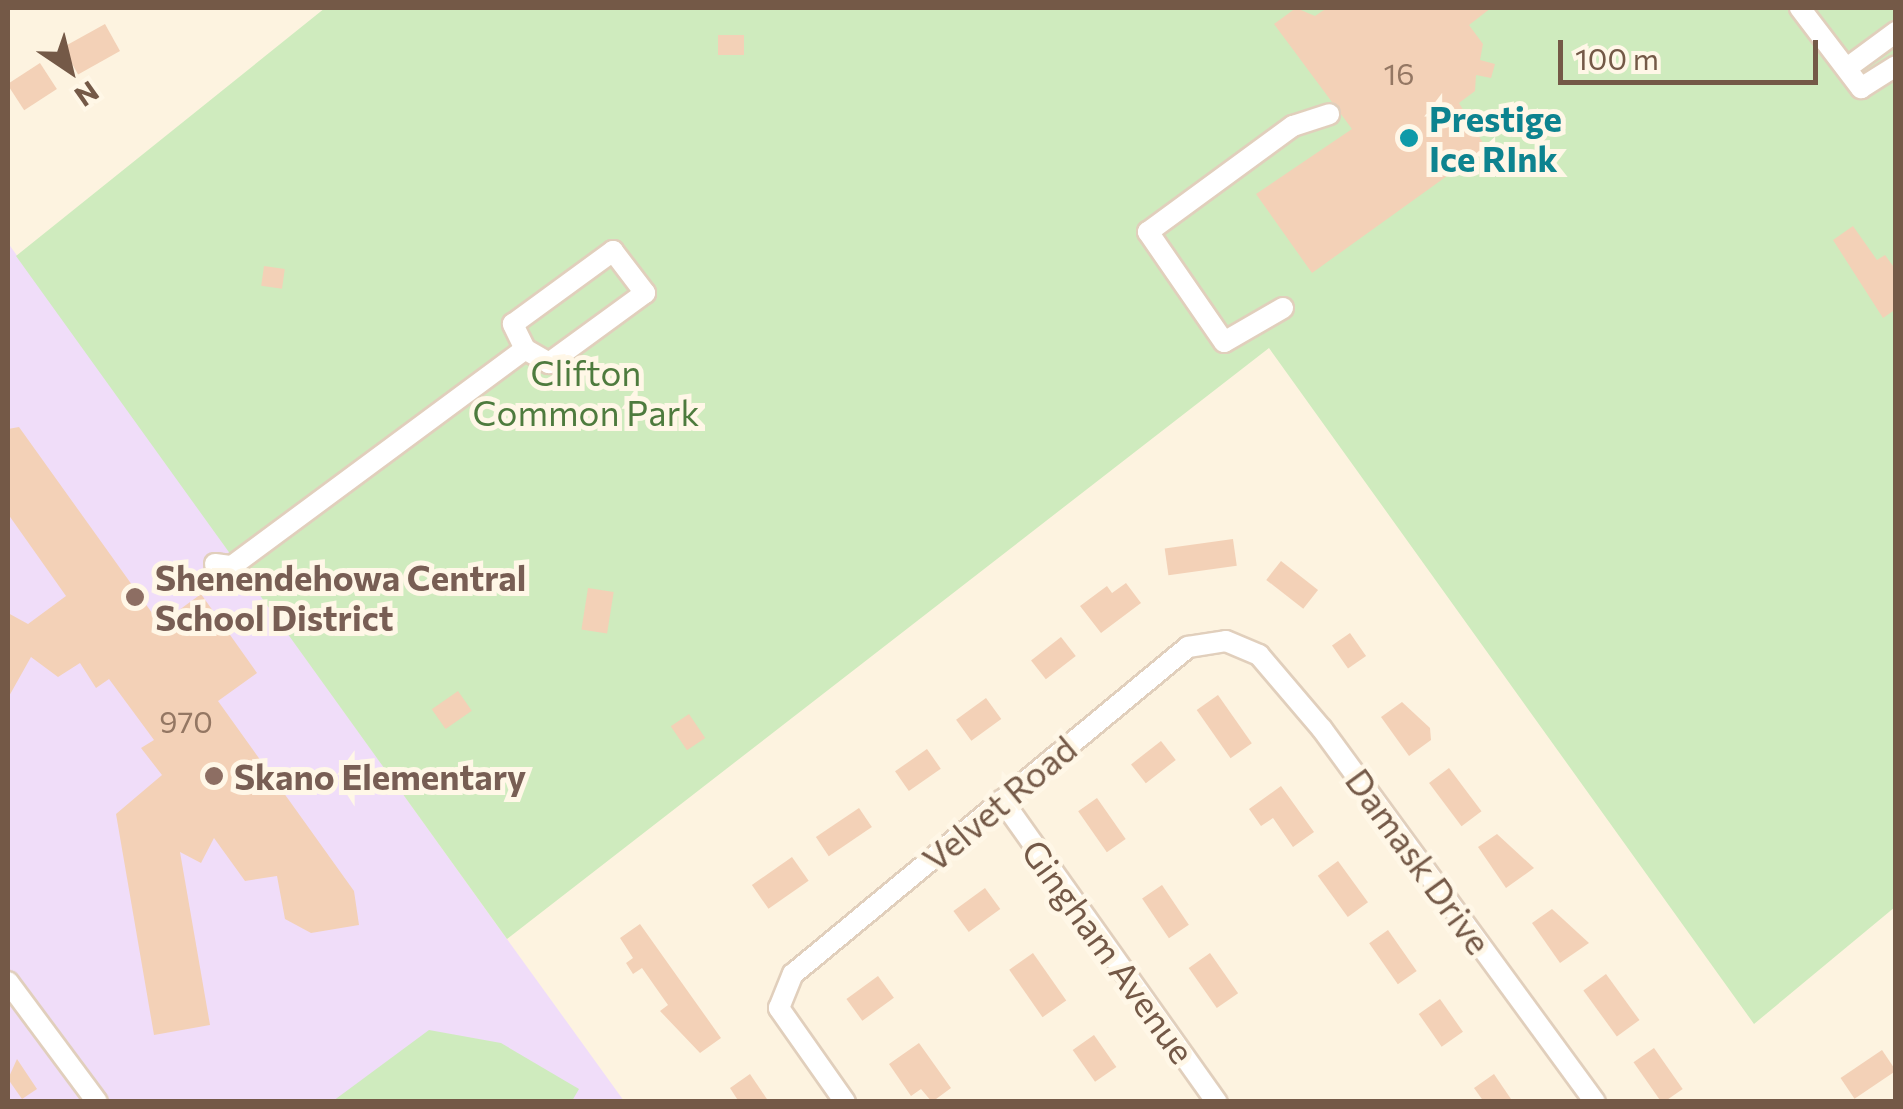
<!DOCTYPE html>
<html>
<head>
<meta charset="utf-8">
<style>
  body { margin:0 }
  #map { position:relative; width:1903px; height:1109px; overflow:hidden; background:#fdf3e0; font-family:Commissioner,sans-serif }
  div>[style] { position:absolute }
  .education>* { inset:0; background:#f0ddf9 }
  .green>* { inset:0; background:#cfebbe }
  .building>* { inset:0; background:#f3d1b7; transform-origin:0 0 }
  .roads { filter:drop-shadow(2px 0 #e1cfbc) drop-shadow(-2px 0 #e1cfbc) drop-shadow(0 2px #e1cfbc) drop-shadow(0 -2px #e1cfbc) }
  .minor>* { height:20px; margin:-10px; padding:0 10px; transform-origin:10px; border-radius:10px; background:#fff }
  .dots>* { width:28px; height:28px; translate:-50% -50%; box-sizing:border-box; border:5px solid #fff7e7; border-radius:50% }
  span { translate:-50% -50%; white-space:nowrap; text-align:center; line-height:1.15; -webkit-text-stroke:10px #fff7e7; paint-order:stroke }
  .number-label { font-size:30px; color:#947763 }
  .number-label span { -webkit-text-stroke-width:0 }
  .culture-label { font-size:35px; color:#0d838f; font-weight:700 }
  .left { translate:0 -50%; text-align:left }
  .park-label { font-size:35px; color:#4e7b3e }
  .education-label { font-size:35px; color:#785e54; font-weight:700 }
  .street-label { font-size:35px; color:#745947 }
  .frame { position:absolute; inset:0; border:10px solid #745947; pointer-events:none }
  .north { position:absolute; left:20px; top:20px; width:100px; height:100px; -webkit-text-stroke:8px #fff7e7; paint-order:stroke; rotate:145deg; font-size:28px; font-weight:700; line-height:40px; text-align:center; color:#745947 }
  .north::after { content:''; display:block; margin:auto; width:35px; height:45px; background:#745947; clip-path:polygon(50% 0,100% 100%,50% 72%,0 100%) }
  .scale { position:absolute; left:1558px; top:40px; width:260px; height:45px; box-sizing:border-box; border:5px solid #745947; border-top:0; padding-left:12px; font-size:30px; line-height:35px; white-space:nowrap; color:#745947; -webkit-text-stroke:8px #fff7e7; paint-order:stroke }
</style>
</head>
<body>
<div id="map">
  <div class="education">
    <i style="clip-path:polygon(8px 243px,507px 939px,624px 1101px,8px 1101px)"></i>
  </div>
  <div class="green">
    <i style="clip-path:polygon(325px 8px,1895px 8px,1895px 907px,1754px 1024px,1269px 348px,507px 939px,16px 256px)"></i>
    <i style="clip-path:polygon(429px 1030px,501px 1043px,579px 1089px,572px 1101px,333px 1101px)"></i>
  </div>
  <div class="building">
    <i style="clip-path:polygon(1296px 8px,1315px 16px,1327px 8px,1491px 8px,1469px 25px,1483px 44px,1480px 60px,1495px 64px,1491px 78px,1476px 75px,1475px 91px,1459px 103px,1486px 148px,1312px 273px,1256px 194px,1352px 129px,1274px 24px)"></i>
    <i style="left:105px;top:24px;width:31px;height:48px;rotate:61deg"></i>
    <i style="left:718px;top:35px;width:26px;height:20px"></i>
    <i style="left:40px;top:63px;width:31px;height:39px;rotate:57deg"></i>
    <i style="clip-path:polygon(1853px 226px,1877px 260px,1885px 255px,1896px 270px,1896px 309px,1883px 318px,1833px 240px)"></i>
    <i style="left:264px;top:266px;width:21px;height:20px;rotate:8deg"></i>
    <i style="clip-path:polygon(19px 427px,160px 624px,201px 594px,257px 673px,218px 701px,354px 891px,359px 925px,311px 933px,285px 919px,277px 876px,245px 881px,214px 838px,201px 863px,180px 852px,210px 1025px,154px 1035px,116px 814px,162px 775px,141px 748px,154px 740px,109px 679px,96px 688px,80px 663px,58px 677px,31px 657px,8px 698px,8px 613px,28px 624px,66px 596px,8px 514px,8px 429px)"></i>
    <i style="left:1233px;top:539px;width:27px;height:69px;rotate:82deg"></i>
    <i style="left:1281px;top:561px;width:47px;height:24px;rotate:38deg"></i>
    <i style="clip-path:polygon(1126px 583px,1141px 603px,1101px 633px,1080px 606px,1107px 586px,1112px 593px)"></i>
    <i style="left:588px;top:588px;width:26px;height:42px;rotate:9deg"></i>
    <i style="left:1350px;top:633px;width:28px;height:22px;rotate:55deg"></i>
    <i style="left:1061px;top:637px;width:24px;height:38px;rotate:52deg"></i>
    <i style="left:458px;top:691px;width:24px;height:32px;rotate:55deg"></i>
    <i style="left:1218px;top:695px;width:59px;height:26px;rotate:55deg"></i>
    <i style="left:986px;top:698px;width:26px;height:37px;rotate:54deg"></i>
    <i style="clip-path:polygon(1402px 702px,1430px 728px,1431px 740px,1409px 756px,1381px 717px)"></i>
    <i style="left:689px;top:714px;width:29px;height:22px;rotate:56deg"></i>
    <i style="left:1161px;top:741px;width:24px;height:38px;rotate:52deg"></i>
    <i style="left:927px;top:749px;width:24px;height:39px;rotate:55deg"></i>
    <i style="left:1449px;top:768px;width:54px;height:25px;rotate:53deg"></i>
    <i style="clip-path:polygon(1281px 786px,1314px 832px,1293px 847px,1273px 818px,1261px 826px,1249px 809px)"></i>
    <i style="left:1097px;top:798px;width:50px;height:23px;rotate:55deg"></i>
    <i style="left:859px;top:808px;width:23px;height:52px;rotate:56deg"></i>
    <i style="clip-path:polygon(1497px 834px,1534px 868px,1506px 888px,1478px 847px)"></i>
    <i style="left:792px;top:857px;width:29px;height:49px;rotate:55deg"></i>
    <i style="left:1338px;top:861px;width:51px;height:25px;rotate:54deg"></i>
    <i style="left:1162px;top:885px;width:48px;height:24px;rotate:56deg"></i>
    <i style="left:985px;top:888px;width:26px;height:39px;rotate:54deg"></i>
    <i style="clip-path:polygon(1552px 909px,1589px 943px,1560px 963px,1532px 923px)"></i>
    <i style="clip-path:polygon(640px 924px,721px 1038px,700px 1053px,660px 1011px,668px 1005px,642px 968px,633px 974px,626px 963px,633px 958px,620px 938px)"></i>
    <i style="left:1388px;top:930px;width:50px;height:23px;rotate:55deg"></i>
    <i style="left:1033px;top:953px;width:58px;height:29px;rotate:55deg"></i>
    <i style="left:1210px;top:953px;width:49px;height:26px;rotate:55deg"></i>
    <i style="left:1606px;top:974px;width:57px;height:28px;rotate:54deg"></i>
    <i style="left:878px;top:976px;width:27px;height:39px;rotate:54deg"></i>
    <i style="left:1440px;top:999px;width:40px;height:26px;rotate:55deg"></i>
    <i style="left:1094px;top:1035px;width:39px;height:26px;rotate:55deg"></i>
    <i style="clip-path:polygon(919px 1043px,951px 1088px,932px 1102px,921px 1089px,911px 1096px,889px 1064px)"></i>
    <i style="left:1654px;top:1048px;width:50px;height:25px;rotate:55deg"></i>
    <i style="left:1882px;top:1050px;width:25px;height:50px;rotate:56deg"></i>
    <i style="clip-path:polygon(17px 1059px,37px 1089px,22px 1099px,8px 1079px)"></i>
    <i style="clip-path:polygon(750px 1074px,769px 1102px,739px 1102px,730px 1088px)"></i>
    <i style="clip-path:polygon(1494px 1074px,1513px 1102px,1484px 1102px,1474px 1088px)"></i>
  </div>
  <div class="roads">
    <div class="minor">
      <i style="left:1800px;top:8px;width:101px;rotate:52.7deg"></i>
      <i style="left:1861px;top:88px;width:41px;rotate:-32.2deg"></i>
      <i style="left:1847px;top:68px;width:61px;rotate:-36.3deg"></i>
      <i style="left:1283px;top:308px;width:68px;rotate:150deg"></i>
      <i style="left:1224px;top:342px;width:134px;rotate:-124.6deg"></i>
      <i style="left:1148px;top:232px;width:180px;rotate:-36.2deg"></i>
      <i style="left:1293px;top:126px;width:38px;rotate:-18deg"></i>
      <i style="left:215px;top:564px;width:17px;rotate:7deg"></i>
      <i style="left:232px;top:566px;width:365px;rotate:-36.5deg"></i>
      <i style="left:525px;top:349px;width:28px;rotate:-116deg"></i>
      <i style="left:513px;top:324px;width:124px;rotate:-36.1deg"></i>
      <i style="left:613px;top:251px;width:53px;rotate:52.7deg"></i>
      <i style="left:645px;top:293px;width:119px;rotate:143.9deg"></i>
      <i style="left:549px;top:363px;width:28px;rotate:-150deg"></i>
      <i style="left:1002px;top:800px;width:371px;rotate:54.6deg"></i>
      <i style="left:8px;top:982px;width:149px;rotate:53.4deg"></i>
      <i style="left:845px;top:1102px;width:115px;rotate:-125.1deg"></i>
      <i style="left:779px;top:1008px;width:37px;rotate:-68deg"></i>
      <i style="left:793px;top:974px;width:513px;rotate:-39.62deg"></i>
      <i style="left:1188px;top:647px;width:38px;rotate:-9deg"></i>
      <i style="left:1226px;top:641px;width:36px;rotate:23deg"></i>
      <i style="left:1259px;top:655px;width:97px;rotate:49.6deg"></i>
      <i style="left:1322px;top:729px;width:462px;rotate:53.8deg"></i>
    </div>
  </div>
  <div class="dots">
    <i style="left:1409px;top:138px;background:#0f9aa8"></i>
    <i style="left:135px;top:597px;background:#8d6e63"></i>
    <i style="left:214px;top:776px;background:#8d6e63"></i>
  </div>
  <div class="number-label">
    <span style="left:1399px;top:73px">16</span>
    <span style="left:186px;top:721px">970</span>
  </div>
  <div class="culture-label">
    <span class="left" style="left:1429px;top:138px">Prestige<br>Ice RInk</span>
  </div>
  <div class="park-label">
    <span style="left:586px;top:392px">Clifton<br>Common Park</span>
  </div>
  <div class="education-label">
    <span class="left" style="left:155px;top:597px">Shenendehowa Central<br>School District</span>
    <span class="left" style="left:234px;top:776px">Skano Elementary</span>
  </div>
  <div class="street-label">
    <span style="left:999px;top:803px;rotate:-40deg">Velvet Road</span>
    <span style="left:1419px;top:861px;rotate:54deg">Damask Drive</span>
    <span style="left:1109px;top:951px;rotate:54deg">Gingham Avenue</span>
  </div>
  <div class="frame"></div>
  <div class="north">N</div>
  <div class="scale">100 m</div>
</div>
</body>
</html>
